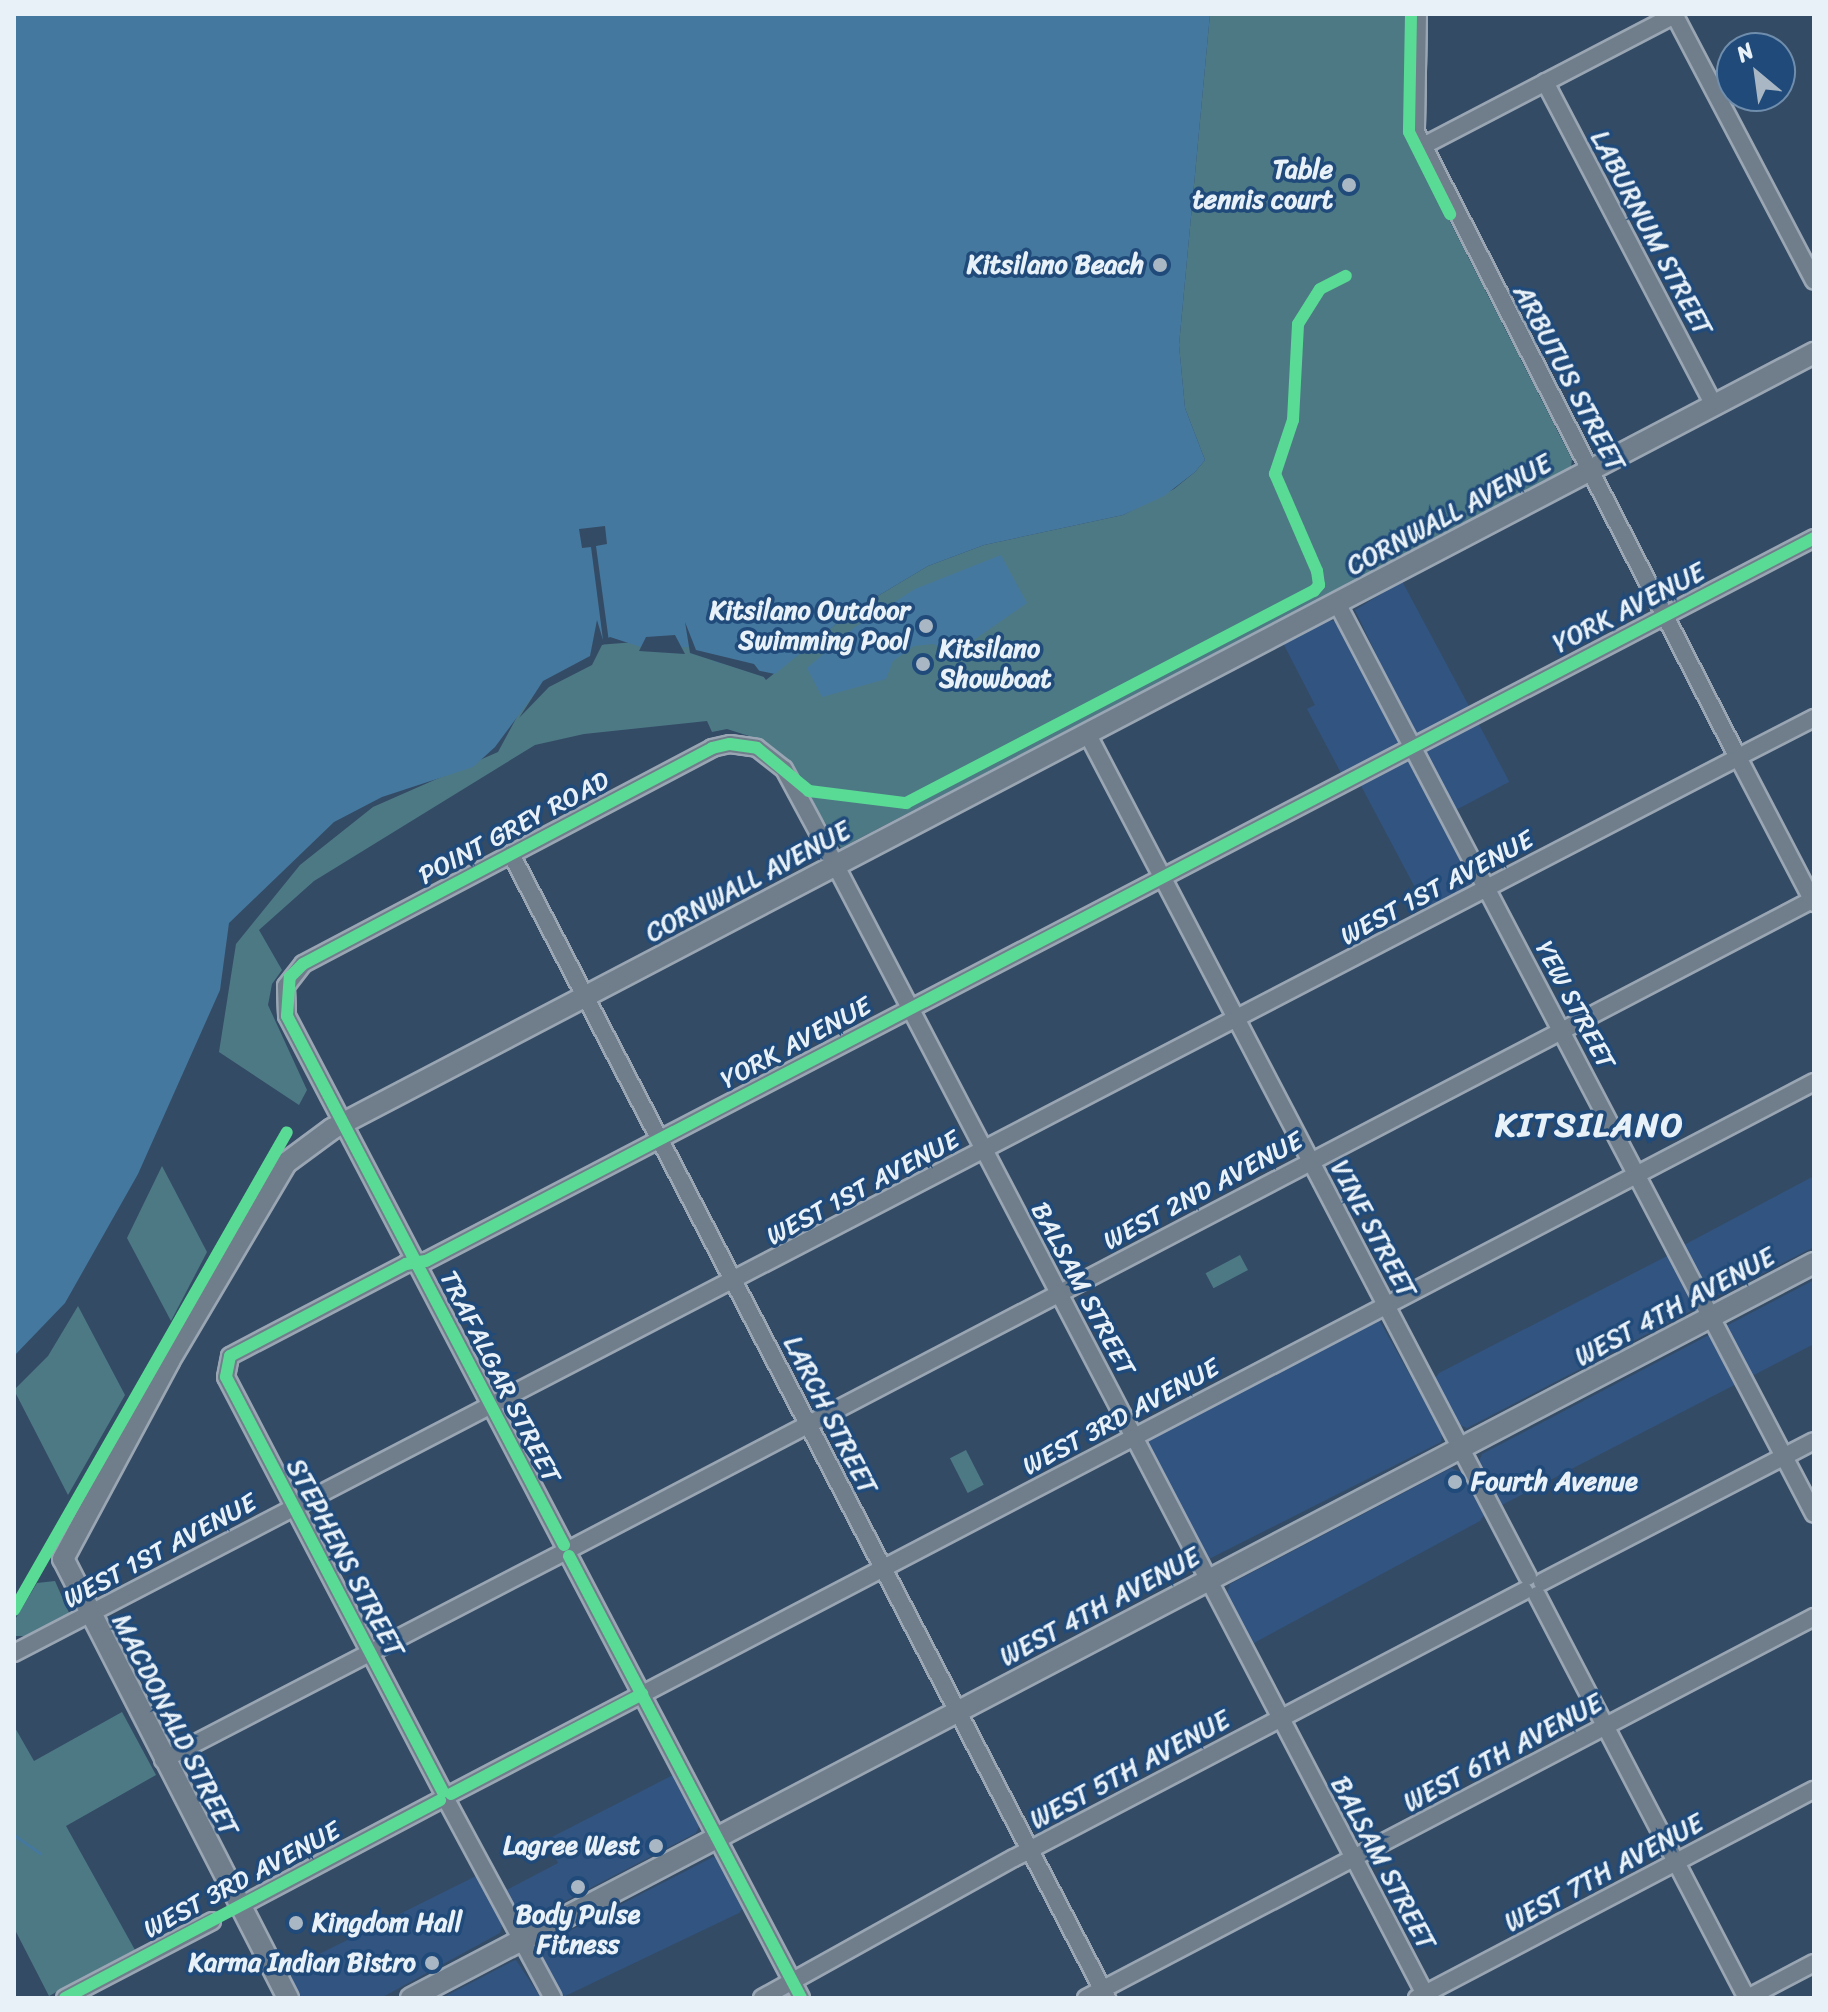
<!DOCTYPE html>
<html>
<head>
<meta charset="utf-8">
<style>
  body { margin:0 }
  #map { position:relative; width:1828px; height:2012px; overflow:hidden; background:#344b65; font-family:Sriracha,sans-serif }
  div>[style] { position:absolute }
  .built>* { inset:0; background:#325480; transform-origin:0 0 }
  .green>* { inset:0; background:#4d7985; transform-origin:0 0 }
  .water>* { inset:0; background:#45789e }
  .pier>* { inset:0; background:#344b65 }
  .stream>* { height:3px; margin:-1.5px; padding:0 1.5px; transform-origin:1.5px; border-radius:1.5px; background:#45789e }
  .roads { filter:drop-shadow(2px 0 #9aa6b3) drop-shadow(-2px 0 #9aa6b3) drop-shadow(0 2px #9aa6b3) drop-shadow(0 -2px #9aa6b3) }
  .minor>* { height:16px; margin:-8px; padding:0 8px; transform-origin:8px; border-radius:8px; background:#707e8c }
  .major>* { height:20px; margin:-10px; padding:0 10px; transform-origin:10px; border-radius:10px; background:#707e8c }
  .cycleway>* { height:12px; margin:-6px; padding:0 6px; transform-origin:6px; border-radius:6px; background:#5adb95 }
  .dots>* { width:22px; height:22px; translate:-50% -50%; box-sizing:border-box; border:4px solid #1f4a7a; border-radius:50% }
  span { translate:-50% -50%; white-space:nowrap; text-align:center; line-height:1.15; -webkit-text-stroke:7px #1f4a7a; paint-order:stroke }
  .poi-label { font-size:26px; color:#e8f1f8; font-weight:700 }
  .right { translate:-100% -50%; text-align:right }
  .left { translate:0 -50%; text-align:left }
  .street-label { font-size:26px; color:#e8f1f8 }
  .district-label { font-size:34px; color:#e8f1f8; font-weight:700; letter-spacing:2px }
  .frame { position:absolute; inset:0; border:16px solid #e8f1f8; pointer-events:none }
  .north { position:absolute; left:1716px; top:32px; width:80px; height:80px; box-sizing:border-box; background:#1f4a7a; border:2px solid #6f8dac; border-radius:50%; rotate:331deg; font-size:22px; font-weight:700; line-height:32px; text-align:center; color:#e8f1f8 }
  .north::after { content:''; display:block; margin:auto; width:28px; height:36px; background:#a9b7c5; clip-path:polygon(50% 0,100% 100%,50% 72%,0 100%) }
</style>
</head>
<body>
<div id="map">
  <div class="built">
    <i style="clip-path:polygon(1402px 581px,1470px 708px,1423px 735px,1414px 734px,1355px 610px)"></i>
    <i style="clip-path:polygon(1326px 620px,1334px 621px,1343px 634px,1403px 741px,1341px 773px,1307px 709px,1315px 705px,1283px 643px)"></i>
    <i style="left:1476px;top:719px;width:71px;height:61px;rotate:62deg"></i>
    <i style="clip-path:polygon(1405px 756px,1417px 767px,1415px 773px,1472px 883px,1428px 912px,1359px 782px)"></i>
    <i style="clip-path:polygon(1814px 1176px,1814px 1247px,1721px 1295px,1710px 1294px,1684px 1245px)"></i>
    <i style="clip-path:polygon(1669px 1255px,1692px 1301px,1691px 1311px,1467px 1428px,1457px 1424px,1434px 1380px,1439px 1373px)"></i>
    <i style="clip-path:polygon(1814px 1280px,1814px 1344px,1500px 1506px,1478px 1464px,1482px 1454px)"></i>
    <i style="clip-path:polygon(1378px 1318px,1442px 1432px,1441px 1442px,1209px 1559px,1147px 1439px)"></i>
    <i style="clip-path:polygon(1451px 1468px,1462px 1472px,1484px 1515px,1480px 1521px,1254px 1643px,1227px 1594px,1230px 1584px)"></i>
    <i style="clip-path:polygon(675px 1774px,700px 1824px,696px 1833px,527px 1921px,518px 1920px,503px 1892px,558px 1863px,546px 1840px)"></i>
    <i style="clip-path:polygon(713px 1857px,719px 1859px,745px 1906px,739px 1913px,561px 1998px,539px 1956px,544px 1944px)"></i>
    <i style="clip-path:polygon(478px 1875px,503px 1923px,500px 1933px,381px 1998px,299px 1998px,287px 1970px)"></i>
    <i style="clip-path:polygon(516px 1960px,541px 1998px,442px 1998px,513px 1961px)"></i>
  </div>
  <div class="green">
    <i style="clip-path:polygon(1210px 14px,1406px 14px,1404px 132px,1572px 459px,1571px 468px,841px 848px,784px 757px,749px 736px,727px 729px,712px 732px,707px 721px,584px 734px,535px 745px,314px 881px,259px 930px,282px 970px,272px 984px,268px 1005px,307px 1090px,299px 1105px,219px 1052px,236px 944px,300px 865px,373px 807px,498px 752px,527px 698px,597px 645px,688px 638px,759px 671px,766px 680px,851px 612px,928px 566px,984px 545px,1123px 515px,1174px 489px,1195px 472px,1205px 460px,1185px 408px,1179px 345px)"></i>
    <i style="clip-path:polygon(162px 1166px,207px 1252px,171px 1321px,127px 1238px)"></i>
    <i style="left:1240px;top:1255px;width:17px;height:39px;rotate:62deg"></i>
    <i style="clip-path:polygon(78px 1306px,125px 1395px,68px 1495px,14px 1390px,48px 1356px)"></i>
    <i style="left:966px;top:1450px;width:39px;height:18px;rotate:63deg"></i>
    <i style="clip-path:polygon(55px 1581px,70px 1615px,29px 1636px,14px 1636px,14px 1621px,37px 1583px)"></i>
    <i style="clip-path:polygon(122px 1712px,156px 1775px,66px 1826px,135px 1950px,49px 1996px,14px 1928px,14px 1726px,34px 1761px)"></i>
  </div>
  <div class="water">
    <i style="clip-path:polygon(14px 14px,1210px 14px,1179px 345px,1185px 408px,1205px 460px,1195px 472px,1164px 496px,1123px 515px,984px 545px,928px 566px,851px 612px,775px 674px,716px 662px,689px 647px,647px 649px,610px 637px,602px 641px,597px 652px,532px 697px,495px 747px,473px 767px,382px 797px,334px 822px,229px 923px,220px 990px,138px 1174px,65px 1303px,14px 1356px)"></i>
    <i style="clip-path:polygon(1001px 555px,1027px 603px,955px 653px,933px 644px,914px 646px,893px 661px,886px 679px,822px 697px,807px 668px,855px 627px,915px 589px)"></i>
  </div>
  <div class="pier">
    <i style="clip-path:polygon(605px 526px,607px 544px,596px 546px,609px 642px,602px 645px,592px 665px,549px 687px,519px 718px,543px 681px,590px 656px,597px 620px,603px 640px,591px 547px,582px 548px,579px 529px)"></i>
    <i style="clip-path:polygon(685px 622px,696px 650px,754px 664px,764px 677px,690px 653px)"></i>
    <i style="clip-path:polygon(675px 635px,685px 654px,639px 651px,646px 637px)"></i>
  </div>
  <div class="stream">
    <i style="left:14px;top:1835px;width:32px;rotate:35deg"></i>
  </div>
  <div class="roads">
    <div class="minor">
      <i style="left:1418px;top:14px;width:118px;rotate:91deg"></i>
      <i style="left:1416px;top:132px;width:697px;rotate:62.77deg"></i>
      <i style="left:1674px;top:14px;width:301px;rotate:62.3deg"></i>
      <i style="left:1545px;top:82px;width:365px;rotate:62.4deg"></i>
      <i style="left:1423px;top:146px;width:286px;rotate:-27.5deg"></i>
      <i style="left:1337px;top:603px;width:1028px;rotate:62.36deg"></i>
      <i style="left:1087px;top:733px;width:952px;rotate:62.41deg"></i>
      <i style="left:1744px;top:754px;width:79px;rotate:-27.2deg"></i>
      <i style="left:1741px;top:763px;width:158px;rotate:62.5deg"></i>
      <i style="left:511px;top:854px;width:1290px;rotate:62.48deg"></i>
      <i style="left:564px;top:1545px;width:597px;rotate:-117.64deg"></i>
      <i style="left:287px;top:1016px;width:30px;rotate:-92deg"></i>
      <i style="left:286px;top:986px;width:28px;rotate:-52deg"></i>
      <i style="left:303px;top:964px;width:463px;rotate:-27.8deg"></i>
      <i style="left:712px;top:748px;width:18px;rotate:-13deg"></i>
      <i style="left:730px;top:744px;width:27px;rotate:8deg"></i>
      <i style="left:757px;top:748px;width:34px;rotate:38deg"></i>
      <i style="left:784px;top:769px;width:86px;rotate:61.7deg"></i>
      <i style="left:825px;top:845px;width:1301px;rotate:62.43deg"></i>
      <i style="left:572px;top:1548px;width:1401px;rotate:-27.59deg"></i>
      <i style="left:569px;top:1556px;width:499px;rotate:62.3deg"></i>
      <i style="left:1542px;top:1582px;width:306px;rotate:-27.4deg"></i>
      <i style="left:1537px;top:1595px;width:448px;rotate:62.5deg"></i>
      <i style="left:14px;top:1653px;width:1937px;rotate:-27.45deg"></i>
      <i style="left:163px;top:1760px;width:448px;rotate:-27.4deg"></i>
      <i style="left:443px;top:1792px;width:468px;rotate:-117.6deg"></i>
      <i style="left:226px;top:1377px;width:21px;rotate:-79deg"></i>
      <i style="left:230px;top:1356px;width:199px;rotate:-27.6deg"></i>
      <i style="left:406px;top:1264px;width:20px;rotate:-9deg"></i>
      <i style="left:426px;top:1261px;width:1565px;rotate:-27.51deg"></i>
      <i style="left:451px;top:1794px;width:1538px;rotate:-27.58deg"></i>
      <i style="left:448px;top:1803px;width:221px;rotate:61.7deg"></i>
      <i style="left:240px;top:1906px;width:226px;rotate:-27.9deg"></i>
      <i style="left:1753px;top:1995px;width:69px;rotate:-27.7deg"></i>
      <i style="left:65px;top:1998px;width:166px;rotate:-27.6deg"></i>
      <i style="left:762px;top:1998px;width:288px;rotate:-29.1deg"></i>
      <i style="left:1014px;top:1858px;width:576px;rotate:-27.63deg"></i>
      <i style="left:1086px;top:1998px;width:822px;rotate:-27.63deg"></i>
      <i style="left:1417px;top:1998px;width:448px;rotate:-27.7deg"></i>
    </div>
    <div class="major">
      <i style="left:288px;top:1998px;width:493px;rotate:-117.1deg"></i>
      <i style="left:63px;top:1559px;width:225px;rotate:-61.8deg"></i>
      <i style="left:169px;top:1361px;width:230px;rotate:-59.4deg"></i>
      <i style="left:286px;top:1163px;width:57px;rotate:-36.5deg"></i>
      <i style="left:332px;top:1129px;width:1673px;rotate:-27.64deg"></i>
      <i style="left:411px;top:1998px;width:1584px;rotate:-27.65deg"></i>
    </div>
  </div>
  <div class="cycleway">
    <i style="left:1411px;top:14px;width:118px;rotate:91deg"></i>
    <i style="left:1409px;top:132px;width:92px;rotate:63.4deg"></i>
    <i style="left:230px;top:1356px;width:199px;rotate:-27.6deg"></i>
    <i style="left:406px;top:1264px;width:20px;rotate:-9deg"></i>
    <i style="left:426px;top:1261px;width:1565px;rotate:-27.51deg"></i>
    <i style="left:230px;top:1356px;width:21px;rotate:101deg"></i>
    <i style="left:226px;top:1377px;width:468px;rotate:62.4deg"></i>
    <i style="left:564px;top:1545px;width:597px;rotate:-117.64deg"></i>
    <i style="left:287px;top:1016px;width:39px;rotate:-86deg"></i>
    <i style="left:290px;top:977px;width:18px;rotate:-45deg"></i>
    <i style="left:303px;top:964px;width:463px;rotate:-27.8deg"></i>
    <i style="left:712px;top:748px;width:18px;rotate:-13deg"></i>
    <i style="left:730px;top:744px;width:27px;rotate:8deg"></i>
    <i style="left:757px;top:748px;width:67px;rotate:39.6deg"></i>
    <i style="left:809px;top:791px;width:98px;rotate:7.1deg"></i>
    <i style="left:906px;top:803px;width:460px;rotate:-27.5deg"></i>
    <i style="left:1314px;top:591px;width:8px;rotate:-50deg"></i>
    <i style="left:1319px;top:585px;width:14px;rotate:-98deg"></i>
    <i style="left:1317px;top:571px;width:106px;rotate:-113.4deg"></i>
    <i style="left:1275px;top:474px;width:57px;rotate:-71.6deg"></i>
    <i style="left:1293px;top:420px;width:96px;rotate:-87deg"></i>
    <i style="left:1298px;top:324px;width:41px;rotate:-57.8deg"></i>
    <i style="left:1320px;top:289px;width:29px;rotate:-27deg"></i>
    <i style="left:569px;top:1556px;width:499px;rotate:62.3deg"></i>
    <i style="left:14px;top:1610px;width:550px;rotate:-60.27deg"></i>
    <i style="left:451px;top:1794px;width:216px;rotate:-27.6deg"></i>
    <i style="left:65px;top:1998px;width:424px;rotate:-27.8deg"></i>
  </div>
  <div class="dots">
    <i style="left:1349px;top:185px;background:#a9b7c5"></i>
    <i style="left:1160px;top:265px;background:#a9b7c5"></i>
    <i style="left:926px;top:626px;background:#a9b7c5"></i>
    <i style="left:923px;top:664px;background:#a9b7c5"></i>
    <i style="left:1455px;top:1482px;background:#a9b7c5"></i>
    <i style="left:656px;top:1846px;background:#a9b7c5"></i>
    <i style="left:578px;top:1887px;background:#a9b7c5"></i>
    <i style="left:296px;top:1923px;background:#a9b7c5"></i>
    <i style="left:432px;top:1963px;background:#a9b7c5"></i>
  </div>
  <div class="poi-label">
    <span class="right" style="left:1333px;top:185px">Table<br>tennis court</span>
    <span class="right" style="left:1144px;top:265px">Kitsilano Beach</span>
    <span class="right" style="left:910px;top:626px">Kitsilano Outdoor<br>Swimming Pool</span>
    <span class="left" style="left:939px;top:664px">Kitsilano<br>Showboat</span>
    <span class="left" style="left:1471px;top:1482px">Fourth Avenue</span>
    <span class="right" style="left:640px;top:1846px">Lagree West</span>
    <span style="left:578px;top:1930px">Body Pulse<br>Fitness</span>
    <span class="left" style="left:312px;top:1923px">Kingdom Hall</span>
    <span class="right" style="left:416px;top:1963px">Karma Indian Bistro</span>
  </div>
  <div class="street-label">
    <span style="left:1651px;top:233px;rotate:62deg">LABURNUM STREET</span>
    <span style="left:1569px;top:378px;rotate:62deg">ARBUTUS STREET</span>
    <span style="left:1449px;top:515px;rotate:-28deg">CORNWALL AVENUE</span>
    <span style="left:1629px;top:608px;rotate:-27deg">YORK AVENUE</span>
    <span style="left:514px;top:828px;rotate:-28deg">POINT GREY ROAD</span>
    <span style="left:748px;top:882px;rotate:-28deg">CORNWALL AVENUE</span>
    <span style="left:1437px;top:888px;rotate:-28deg">WEST 1ST AVENUE</span>
    <span style="left:1575px;top:1005px;rotate:62deg">YEW STREET</span>
    <span style="left:796px;top:1043px;rotate:-28deg">YORK AVENUE</span>
    <span style="left:863px;top:1188px;rotate:-28deg">WEST 1ST AVENUE</span>
    <span style="left:1203px;top:1191px;rotate:-28deg">WEST 2ND AVENUE</span>
    <span style="left:1373px;top:1229px;rotate:62deg">VINE STREET</span>
    <span style="left:1083px;top:1289px;rotate:62deg">BALSAM STREET</span>
    <span style="left:1675px;top:1307px;rotate:-28deg">WEST 4TH AVENUE</span>
    <span style="left:500px;top:1377px;rotate:63deg">TRAFALGAR STREET</span>
    <span style="left:830px;top:1415px;rotate:63deg">LARCH STREET</span>
    <span style="left:1121px;top:1417px;rotate:-28deg">WEST 3RD AVENUE</span>
    <span style="left:160px;top:1551px;rotate:-28deg">WEST 1ST AVENUE</span>
    <span style="left:345px;top:1558px;rotate:62deg">STEPHENS STREET</span>
    <span style="left:1100px;top:1607px;rotate:-28deg">WEST 4TH AVENUE</span>
    <span style="left:175px;top:1725px;rotate:63deg">MACDONALD STREET</span>
    <span style="left:1503px;top:1753px;rotate:-28deg">WEST 6TH AVENUE</span>
    <span style="left:1130px;top:1770px;rotate:-28deg">WEST 5TH AVENUE</span>
    <span style="left:1383px;top:1863px;rotate:62deg">BALSAM STREET</span>
    <span style="left:1604px;top:1873px;rotate:-28deg">WEST 7TH AVENUE</span>
    <span style="left:242px;top:1880px;rotate:-28deg">WEST 3RD AVENUE</span>
  </div>
  <div class="district-label">
    <span style="left:1590px;top:1126px">KITSILANO</span>
  </div>
  <div class="frame"></div>
  <div class="north">N</div>
</div>
</body>
</html>
